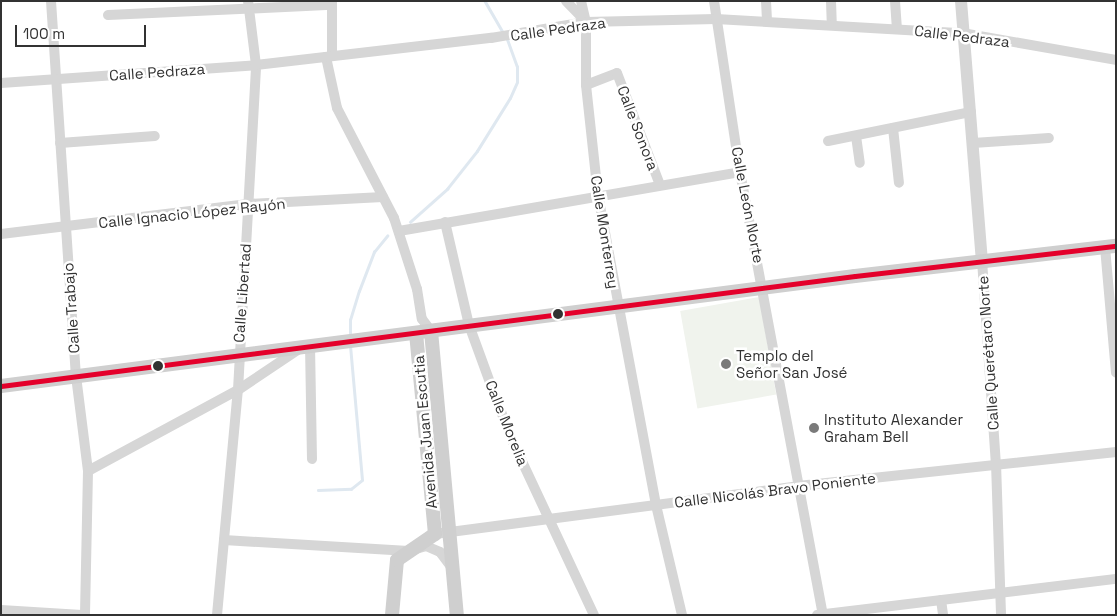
<!DOCTYPE html>
<html>
<head>
<meta charset="utf-8">
<style>
  body { margin:0 }
  #map { position:relative; width:1117px; height:616px; overflow:hidden; background:#fff; font-family:"Space Grotesk",sans-serif }
  div>[style] { position:absolute }
  .green>* { inset:0; background:#f0f3ed; transform-origin:0 0 }
  .stream>* { height:2.5px; margin:-1.25px; padding:0 1.25px; transform-origin:1.25px; border-radius:1.25px; background:#dfe8f0 }
  .minor>* { height:10px; margin:-5px; padding:0 5px; transform-origin:5px; border-radius:5px; background:#d6d6d6 }
  .tertiary>* { height:12px; margin:-6px; padding:0 6px; transform-origin:6px; border-radius:6px; background:#d6d6d6 }
  .secondary>* { height:14px; margin:-7px; padding:0 7px; transform-origin:7px; border-radius:7px; background:#cfcfcf }
  .bus-1>* { height:5px; margin:-2.5px; padding:0 2.5px; transform-origin:2.5px; border-radius:2.5px; background:#e4002b }
  .dots>* { width:14px; height:14px; translate:-50% -50%; box-sizing:border-box; border:2px solid #fff; border-radius:50% }
  span { translate:-50% -50%; white-space:nowrap; text-align:center; line-height:1.15; -webkit-text-stroke:5px #fff; paint-order:stroke }
  .street-label { font-size:15px; color:#323232 }
  .poi-label { font-size:15px; color:#323232 }
  .left { translate:0 -50%; text-align:left }
  .frame { position:absolute; inset:0; border:2px solid #323232; pointer-events:none }
  .scale { position:absolute; left:15px; top:25px; width:131px; height:22px; box-sizing:border-box; border:2px solid #323232; border-top:0; padding-left:6px; font-size:15px; line-height:18px; white-space:nowrap; color:#323232; -webkit-text-stroke:4px #fff; paint-order:stroke }
</style>
</head>
<body>
<div id="map">
  <div class="green">
    <i style="left:759px;top:297px;width:99px;height:80px;rotate:80deg"></i>
  </div>
  <div class="stream">
    <i style="left:485px;top:1px;width:36px;rotate:60deg"></i>
    <i style="left:410px;top:222px;width:50px;rotate:-41.7deg"></i>
    <i style="left:447px;top:189px;width:48px;rotate:-51.7deg"></i>
    <i style="left:477px;top:151px;width:62px;rotate:-58.1deg"></i>
    <i style="left:510px;top:98px;width:17px;rotate:-66deg"></i>
    <i style="left:517px;top:82px;width:15px;rotate:-90deg"></i>
    <i style="left:517px;top:67px;width:30px;rotate:-110deg"></i>
    <i style="left:350px;top:337px;width:17px;rotate:-90deg"></i>
    <i style="left:350px;top:320px;width:30px;rotate:-73deg"></i>
    <i style="left:359px;top:291px;width:42px;rotate:-69deg"></i>
    <i style="left:374px;top:252px;width:21px;rotate:-51deg"></i>
    <i style="left:318px;top:490px;width:33px;rotate:-2deg"></i>
    <i style="left:351px;top:489px;width:14px;rotate:-39deg"></i>
    <i style="left:362px;top:480px;width:136px;rotate:-95.1deg"></i>
  </div>
  <div class="minor">
    <i style="left:51px;top:1px;width:376px;rotate:86.2deg"></i>
    <i style="left:76px;top:376px;width:96px;rotate:82.8deg"></i>
    <i style="left:88px;top:471px;width:144px;rotate:91.2deg"></i>
    <i style="left:566px;top:1px;width:28px;rotate:46deg"></i>
    <i style="left:581px;top:1px;width:22px;rotate:77deg"></i>
    <i style="left:586px;top:22px;width:63px;rotate:90deg"></i>
    <i style="left:586px;top:85px;width:111px;rotate:83.8deg"></i>
    <i style="left:598px;top:195px;width:315px;rotate:79.4deg"></i>
    <i style="left:656px;top:505px;width:113px;rotate:76.7deg"></i>
    <i style="left:714px;top:1px;width:173px;rotate:81.4deg"></i>
    <i style="left:740px;top:172px;width:451px;rotate:79.4deg"></i>
    <i style="left:766px;top:1px;width:19px;rotate:87deg"></i>
    <i style="left:831px;top:1px;width:23px;rotate:88deg"></i>
    <i style="left:895px;top:1px;width:27px;rotate:86deg"></i>
    <i style="left:108px;top:15px;width:224px;rotate:-2.6deg"></i>
    <i style="left:332px;top:54px;width:53px;rotate:-90deg"></i>
    <i style="left:326px;top:57px;width:52px;rotate:77.8deg"></i>
    <i style="left:337px;top:108px;width:124px;rotate:62.6deg"></i>
    <i style="left:394px;top:218px;width:75px;rotate:72.1deg"></i>
    <i style="left:417px;top:289px;width:30px;rotate:81deg"></i>
    <i style="left:422px;top:319px;width:15px;rotate:53deg"></i>
    <i style="left:1px;top:83px;width:256px;rotate:-4deg"></i>
    <i style="left:256px;top:65px;width:237px;rotate:-6.6deg"></i>
    <i style="left:491px;top:38px;width:96px;rotate:-9.6deg"></i>
    <i style="left:586px;top:22px;width:130px;rotate:-1.3deg"></i>
    <i style="left:716px;top:19px;width:246px;rotate:3.3deg"></i>
    <i style="left:962px;top:33px;width:156px;rotate:9.9deg"></i>
    <i style="left:586px;top:85px;width:33px;rotate:-21deg"></i>
    <i style="left:617px;top:73px;width:120px;rotate:69deg"></i>
    <i style="left:893px;top:128px;width:55px;rotate:83.8deg"></i>
    <i style="left:856px;top:136px;width:27px;rotate:82deg"></i>
    <i style="left:828px;top:141px;width:146px;rotate:-11.5deg"></i>
    <i style="left:60px;top:143px;width:95px;rotate:-4.2deg"></i>
    <i style="left:973px;top:143px;width:76px;rotate:-3.8deg"></i>
    <i style="left:445px;top:222px;width:106px;rotate:76.9deg"></i>
    <i style="left:469px;top:325px;width:67px;rotate:69.9deg"></i>
    <i style="left:492px;top:388px;width:56px;rotate:69deg"></i>
    <i style="left:512px;top:440px;width:193px;rotate:64.9deg"></i>
    <i style="left:399px;top:231px;width:346px;rotate:-9.8deg"></i>
    <i style="left:1px;top:234px;width:249px;rotate:-6.9deg"></i>
    <i style="left:248px;top:204px;width:135px;rotate:-3deg"></i>
    <i style="left:1105px;top:247px;width:126px;rotate:85deg"></i>
    <i style="left:982px;top:260px;width:203px;rotate:86.1deg"></i>
    <i style="left:996px;top:463px;width:152px;rotate:88.1deg"></i>
    <i style="left:310px;top:345px;width:114px;rotate:89deg"></i>
    <i style="left:88px;top:471px;width:170px;rotate:-28.4deg"></i>
    <i style="left:238px;top:390px;width:73px;rotate:-33.9deg"></i>
    <i style="left:435px;top:534px;width:366px;rotate:-7.5deg"></i>
    <i style="left:798px;top:486px;width:320px;rotate:-6.1deg"></i>
    <i style="left:224px;top:540px;width:185px;rotate:3.4deg"></i>
    <i style="left:409px;top:551px;width:18px;rotate:-16deg"></i>
    <i style="left:426px;top:546px;width:15px;rotate:23deg"></i>
    <i style="left:440px;top:552px;width:20px;rotate:53deg"></i>
    <i style="left:941px;top:600px;width:15px;rotate:82deg"></i>
    <i style="left:1px;top:610px;width:81px;rotate:3.5deg"></i>
    <i style="left:217px;top:615px;width:226px;rotate:-84.7deg"></i>
    <i style="left:238px;top:390px;width:325px;rotate:-86.8deg"></i>
    <i style="left:256px;top:65px;width:64px;rotate:-97.1deg"></i>
    <i style="left:817px;top:615px;width:301px;rotate:-6.9deg"></i>
  </div>
  <div class="tertiary">
    <i style="left:961px;top:1px;width:260px;rotate:85.4deg"></i>
  </div>
  <div class="secondary">
    <i style="left:431px;top:331px;width:285px;rotate:84.8deg"></i>
    <i style="left:1px;top:386px;width:861px;rotate:-7.34deg"></i>
    <i style="left:855px;top:276px;width:263px;rotate:-6.6deg"></i>
    <i style="left:392px;top:615px;width:55px;rotate:-84.8deg"></i>
    <i style="left:397px;top:560px;width:46px;rotate:-34.4deg"></i>
    <i style="left:435px;top:534px;width:202px;rotate:-95.4deg"></i>
  </div>
  <div class="bus-1">
    <i style="left:1px;top:386px;width:861px;rotate:-7.34deg"></i>
    <i style="left:855px;top:276px;width:263px;rotate:-6.6deg"></i>
  </div>
  <div class="dots">
    <i style="left:558px;top:314px;background:#323232"></i>
    <i style="left:726px;top:364px;background:#7a7a7a"></i>
    <i style="left:158px;top:366px;background:#323232"></i>
    <i style="left:814px;top:428px;background:#7a7a7a"></i>
  </div>
  <div class="street-label">
    <span style="left:558px;top:29px;rotate:-8deg">Calle Pedraza</span>
    <span style="left:962px;top:36px;rotate:7deg">Calle Pedraza</span>
    <span style="left:157px;top:72px;rotate:-4deg">Calle Pedraza</span>
    <span style="left:638px;top:128px;rotate:69deg">Calle Sonora</span>
    <span style="left:748px;top:205px;rotate:79deg">Calle León Norte</span>
    <span style="left:192px;top:213px;rotate:-6deg">Calle Ignacio López Rayón</span>
    <span style="left:605px;top:232px;rotate:81deg">Calle Monterrey</span>
    <span style="left:242px;top:293px;rotate:-86deg">Calle Libertad</span>
    <span style="left:71px;top:308px;rotate:-94deg">Calle Trabajo</span>
    <span style="left:988px;top:353px;rotate:-94deg">Calle Querétaro Norte</span>
    <span style="left:507px;top:423px;rotate:68deg">Calle Morelia</span>
    <span style="left:425px;top:432px;rotate:-95deg">Avenida Juan Escutia</span>
    <span style="left:775px;top:490px;rotate:-7deg">Calle Nicolás Bravo Poniente</span>
  </div>
  <div class="poi-label">
    <span class="left" style="left:736px;top:364px">Templo del<br>Señor San José</span>
    <span class="left" style="left:824px;top:428px">Instituto Alexander<br>Graham Bell</span>
  </div>
  <div class="frame"></div>
  <div class="scale">100 m</div>
</div>
</body>
</html>
